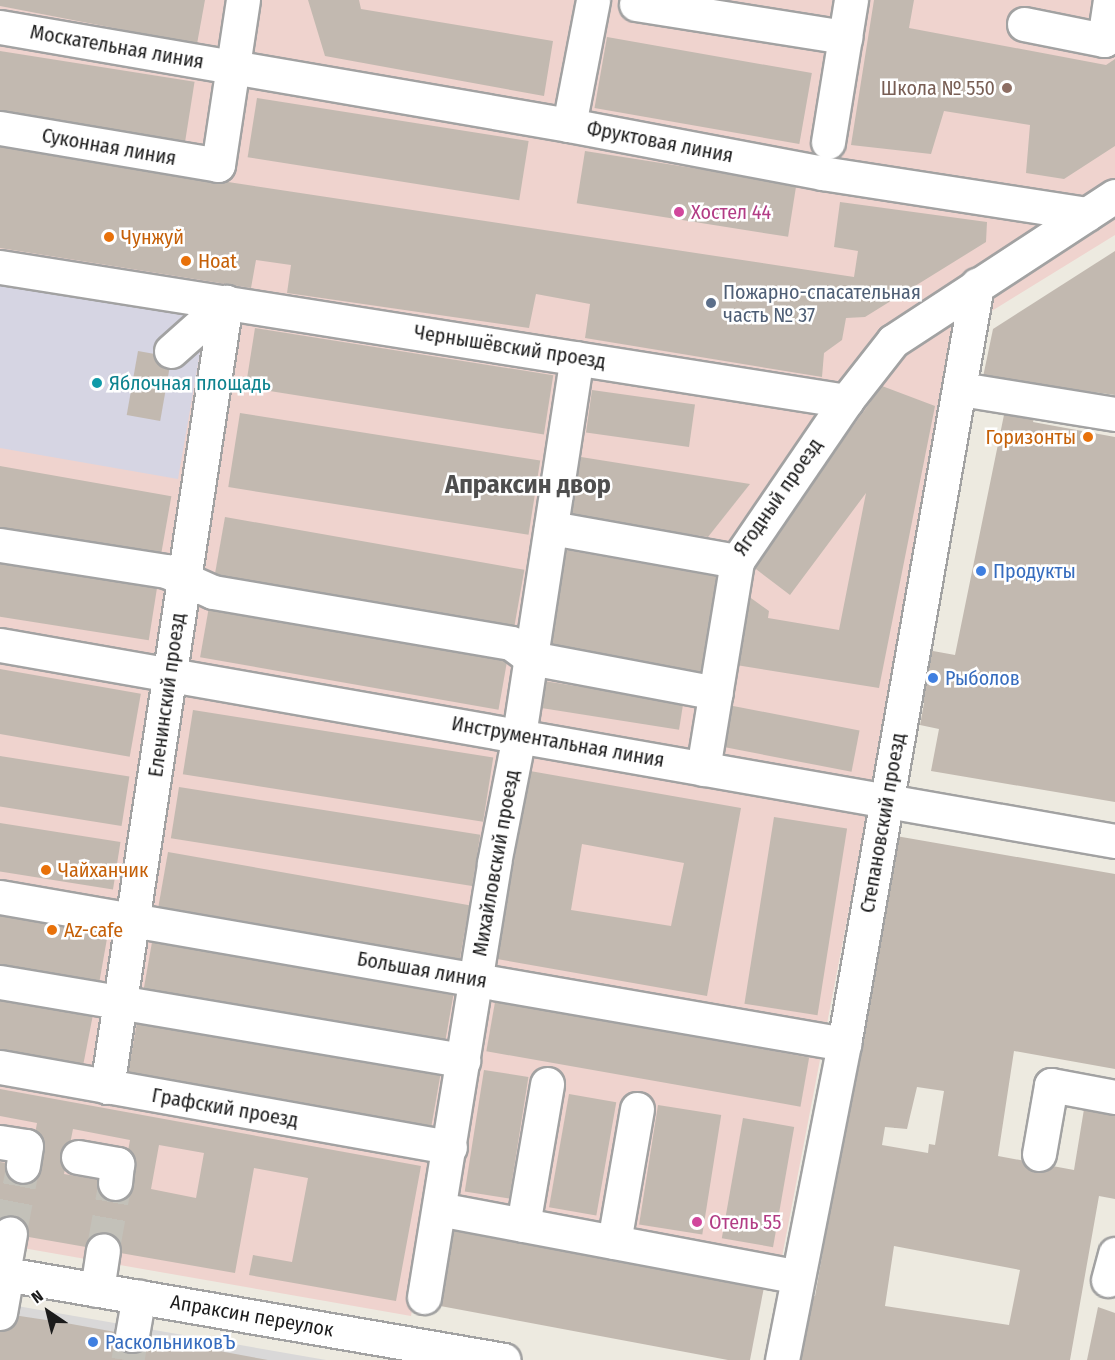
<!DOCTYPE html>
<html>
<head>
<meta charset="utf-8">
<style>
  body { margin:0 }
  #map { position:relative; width:1115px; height:1360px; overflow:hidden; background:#edeae0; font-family:"Fira Sans Condensed",sans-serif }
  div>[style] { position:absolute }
  .residential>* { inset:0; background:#d9d8d8 }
  .commercial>* { inset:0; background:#efd3ce }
  .plaza>* { inset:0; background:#d6d5e3 }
  .building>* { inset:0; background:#c2b9b0; transform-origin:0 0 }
  .minor-tunnel>* { height:33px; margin-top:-16.5px; transform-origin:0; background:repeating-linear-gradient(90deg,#c3c1b9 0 33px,transparent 0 49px) }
  .roads { filter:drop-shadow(2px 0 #a2a2a2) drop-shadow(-2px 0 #a2a2a2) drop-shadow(0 2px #a2a2a2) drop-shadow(0 -2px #a2a2a2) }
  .minor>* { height:33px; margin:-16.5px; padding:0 16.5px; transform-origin:16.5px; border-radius:16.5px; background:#fff }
  .dots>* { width:16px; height:16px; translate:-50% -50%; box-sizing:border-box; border:3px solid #fff; border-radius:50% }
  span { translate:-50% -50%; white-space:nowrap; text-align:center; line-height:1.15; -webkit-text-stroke:5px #fff; paint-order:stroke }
  .street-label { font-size:20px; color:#1b1b1b }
  .education-label { font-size:20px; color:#785e54 }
  .right { translate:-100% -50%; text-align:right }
  .hotel-label { font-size:20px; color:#b23c85 }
  .left { translate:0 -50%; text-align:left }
  .food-label { font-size:20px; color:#c56008 }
  .service-label { font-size:20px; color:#4e5e75 }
  .culture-label { font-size:20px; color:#0d838f }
  .shop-label { font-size:20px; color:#366cbe }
  .district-label { font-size:26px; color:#4e4e4e; font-weight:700 }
  .north { position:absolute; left:18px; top:1282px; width:60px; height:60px; -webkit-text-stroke:4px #fff; paint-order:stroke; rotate:325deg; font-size:16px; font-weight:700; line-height:24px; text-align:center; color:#1b1b1b }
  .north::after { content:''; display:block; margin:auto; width:21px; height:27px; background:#1b1b1b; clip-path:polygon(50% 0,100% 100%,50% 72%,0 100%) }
</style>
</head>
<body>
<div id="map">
  <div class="residential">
    <i style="clip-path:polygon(0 1303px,326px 1360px,0 1360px)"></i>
  </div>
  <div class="commercial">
    <i style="clip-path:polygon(0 0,1115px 0,1115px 235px,961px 330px,780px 1267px,434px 1195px,411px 1316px,0 1244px)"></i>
  </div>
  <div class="plaza">
    <i style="clip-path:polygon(0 279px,206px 318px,178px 479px,0 448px)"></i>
  </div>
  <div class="building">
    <i style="clip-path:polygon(0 0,205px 0,197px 44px,0 6px)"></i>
    <i style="clip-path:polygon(308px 0,359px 0,361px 9px,553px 41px,544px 96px,325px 56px)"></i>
    <i style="clip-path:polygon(874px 0,914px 0,909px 28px,1106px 65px,1115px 59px,1115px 146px,1064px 179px,1026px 173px,1030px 125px,944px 111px,931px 154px,851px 145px)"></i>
    <i style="left:607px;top:37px;width:208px;height:72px;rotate:10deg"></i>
    <i style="left:0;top:51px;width:197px;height:63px;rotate:9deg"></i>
    <i style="left:257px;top:98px;width:275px;height:60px;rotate:9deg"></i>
    <i style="clip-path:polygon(0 141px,215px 180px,854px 277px,858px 251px,834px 247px,840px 202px,987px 222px,986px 242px,865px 317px,846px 318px,842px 340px,824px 353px,822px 377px,585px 338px,590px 304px,536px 294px,529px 328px,287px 293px,291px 265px,256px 260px,251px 288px,0 248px)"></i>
    <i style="left:585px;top:151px;width:214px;height:53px;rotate:9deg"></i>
    <i style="clip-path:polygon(1115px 251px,1115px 395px,983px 377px,993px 329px)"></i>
    <i style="left:255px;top:328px;width:302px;height:60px;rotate:9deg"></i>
    <i style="left:138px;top:351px;width:34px;height:65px;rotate:10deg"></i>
    <i style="clip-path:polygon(882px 386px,935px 406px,879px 688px,736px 665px,744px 593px,769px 611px,768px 618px,839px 630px,866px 493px,790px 595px,752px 566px)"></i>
    <i style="left:592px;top:390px;width:104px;height:43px;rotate:8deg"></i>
    <i style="clip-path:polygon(1006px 405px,1036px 411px,1033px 422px,1115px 437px,1115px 802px,931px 771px,939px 729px,920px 725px,924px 703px,912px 701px,922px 649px,955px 655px)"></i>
    <i style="left:240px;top:413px;width:304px;height:75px;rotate:9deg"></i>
    <i style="clip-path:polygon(581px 457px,750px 484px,708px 537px,571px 516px)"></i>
    <i style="left:0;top:466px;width:174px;height:60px;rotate:10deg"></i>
    <i style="left:225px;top:517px;width:304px;height:63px;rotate:10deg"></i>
    <i style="left:566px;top:550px;width:155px;height:98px;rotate:10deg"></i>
    <i style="left:0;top:563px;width:159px;height:53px;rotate:9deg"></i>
    <i style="left:210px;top:601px;width:303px;height:57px;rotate:10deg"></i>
    <i style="left:0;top:669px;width:143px;height:64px;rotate:10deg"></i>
    <i style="left:544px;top:681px;width:141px;height:27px;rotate:9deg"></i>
    <i style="left:728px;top:705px;width:134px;height:42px;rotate:11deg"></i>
    <i style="left:193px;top:710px;width:304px;height:65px;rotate:9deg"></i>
    <i style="left:0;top:756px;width:131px;height:50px;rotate:9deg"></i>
    <i style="clip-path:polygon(evenodd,530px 771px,741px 808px,707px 996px,497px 959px,530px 771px,582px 844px,684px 863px,671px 926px,571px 910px,582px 844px)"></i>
    <i style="left:179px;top:787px;width:305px;height:52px;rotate:9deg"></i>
    <i style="left:774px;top:817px;width:74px;height:189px;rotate:9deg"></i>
    <i style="left:0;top:823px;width:122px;height:48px;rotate:9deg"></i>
    <i style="clip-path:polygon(evenodd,896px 836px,1115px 874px,1115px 1069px,1014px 1051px,998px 1156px,1074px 1170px,1085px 1103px,1115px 1109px,1115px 1199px,1099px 1196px,1070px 1360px,795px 1360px,806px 1294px,815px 1296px,896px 836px,917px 1087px,944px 1091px,935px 1145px,929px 1144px,928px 1153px,882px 1145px,885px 1127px,907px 1129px,917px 1087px,896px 836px,894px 1246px,1020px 1270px,1009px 1325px,885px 1306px,894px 1246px)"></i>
    <i style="left:168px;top:852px;width:306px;height:55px;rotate:10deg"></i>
    <i style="left:0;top:912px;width:110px;height:56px;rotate:10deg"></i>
    <i style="left:152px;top:942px;width:306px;height:50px;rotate:10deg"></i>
    <i style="left:0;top:995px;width:95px;height:53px;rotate:11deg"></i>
    <i style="left:495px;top:1002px;width:319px;height:50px;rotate:10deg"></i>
    <i style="left:137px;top:1022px;width:308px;height:52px;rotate:10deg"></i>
    <i style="left:484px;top:1070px;width:45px;height:123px;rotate:9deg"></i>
    <i style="clip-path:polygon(evenodd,0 1089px,421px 1166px,396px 1301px,249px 1275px,253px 1255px,292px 1262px,308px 1178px,254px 1168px,235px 1273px,0 1232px,0 1162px,29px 1167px,37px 1123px,0 1116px,0 1089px,73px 1129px,130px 1140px,122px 1184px,64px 1174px,73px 1129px,0 1089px,159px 1145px,204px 1153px,196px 1198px,151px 1189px,159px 1145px)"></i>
    <i style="left:569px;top:1094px;width:48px;height:115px;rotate:10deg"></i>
    <i style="left:658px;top:1105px;width:64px;height:121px;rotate:9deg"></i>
    <i style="left:743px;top:1118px;width:52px;height:122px;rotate:10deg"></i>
    <i style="clip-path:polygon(449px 1229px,764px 1287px,750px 1360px,728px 1360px,435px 1305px)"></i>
    <i style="clip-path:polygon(1098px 1307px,1115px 1313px,1115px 1360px,1087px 1360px)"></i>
    <i style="clip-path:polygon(0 1313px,66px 1323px,268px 1360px,0 1360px)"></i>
  </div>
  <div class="minor-tunnel">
    <i style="left:10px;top:1234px;width:69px;rotate:-79.2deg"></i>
    <i style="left:103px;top:1250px;width:68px;rotate:-79.8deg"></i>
    <i style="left:128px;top:1360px;width:25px;rotate:-81deg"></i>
  </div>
  <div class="roads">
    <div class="minor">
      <i style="left:636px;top:4px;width:212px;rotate:9deg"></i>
      <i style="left:1024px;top:24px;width:82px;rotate:11.3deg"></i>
      <i style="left:1104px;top:40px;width:40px;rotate:-81.5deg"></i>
      <i style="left:0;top:27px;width:577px;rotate:9.77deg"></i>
      <i style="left:569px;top:125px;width:258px;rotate:10.7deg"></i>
      <i style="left:822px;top:173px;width:268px;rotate:8.8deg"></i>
      <i style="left:569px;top:125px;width:127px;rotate:-79.1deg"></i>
      <i style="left:0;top:128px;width:221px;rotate:9.6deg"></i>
      <i style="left:218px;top:165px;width:167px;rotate:-81.4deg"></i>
      <i style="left:828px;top:142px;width:144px;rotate:-80.8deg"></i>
      <i style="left:0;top:267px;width:857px;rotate:9deg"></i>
      <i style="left:846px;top:401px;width:76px;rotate:-51.9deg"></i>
      <i style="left:893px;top:341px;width:265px;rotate:-33.2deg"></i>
      <i style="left:171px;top:351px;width:74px;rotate:-41.7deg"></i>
      <i style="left:961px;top:389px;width:156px;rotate:9.2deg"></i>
      <i style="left:551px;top:528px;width:189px;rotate:10.1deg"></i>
      <i style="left:737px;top:561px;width:194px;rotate:-55.7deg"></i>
      <i style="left:0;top:545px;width:168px;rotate:8.9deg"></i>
      <i style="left:166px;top:571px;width:51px;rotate:24.1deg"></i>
      <i style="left:213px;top:592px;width:302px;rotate:9.7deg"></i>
      <i style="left:511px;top:643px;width:25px;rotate:37deg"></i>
      <i style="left:531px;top:658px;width:188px;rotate:10.7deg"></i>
      <i style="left:0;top:645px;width:1132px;rotate:9.97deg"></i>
      <i style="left:703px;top:769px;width:211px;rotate:-80.7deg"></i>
      <i style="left:0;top:897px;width:857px;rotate:9.88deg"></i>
      <i style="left:0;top:982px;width:470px;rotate:9.6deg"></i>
      <i style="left:0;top:1067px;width:457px;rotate:10.1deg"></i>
      <i style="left:107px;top:1087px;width:794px;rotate:-81.38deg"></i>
      <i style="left:0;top:1142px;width:26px;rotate:9deg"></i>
      <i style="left:26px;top:1146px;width:20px;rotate:99deg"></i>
      <i style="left:1039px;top:1154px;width:70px;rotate:-80.1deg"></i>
      <i style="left:1051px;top:1085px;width:65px;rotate:10.6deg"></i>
      <i style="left:78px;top:1157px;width:40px;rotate:10deg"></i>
      <i style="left:117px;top:1164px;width:19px;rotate:96deg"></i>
      <i style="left:439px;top:1209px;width:365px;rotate:10.7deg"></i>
      <i style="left:523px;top:1225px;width:143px;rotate:-80.3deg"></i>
      <i style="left:614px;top:1242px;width:135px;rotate:-80.2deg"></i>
      <i style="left:0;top:1273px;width:511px;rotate:9.79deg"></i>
      <i style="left:3px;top:1273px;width:40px;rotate:-80deg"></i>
      <i style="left:1108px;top:1280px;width:27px;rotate:-75deg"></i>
      <i style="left:97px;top:1290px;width:40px;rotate:-81.5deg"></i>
      <i style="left:424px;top:1297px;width:440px;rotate:-80.8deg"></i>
      <i style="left:494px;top:863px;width:130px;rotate:-78.9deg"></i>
      <i style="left:519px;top:735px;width:381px;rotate:-81.3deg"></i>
      <i style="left:0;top:1313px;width:40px;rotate:-80deg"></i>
      <i style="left:132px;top:1335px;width:39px;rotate:-80deg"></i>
      <i style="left:782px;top:1360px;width:322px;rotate:-78.9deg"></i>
      <i style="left:844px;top:1044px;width:771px;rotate:-80.06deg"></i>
    </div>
  </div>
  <div class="dots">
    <i style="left:1007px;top:88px;background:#8d6e63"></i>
    <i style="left:679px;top:212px;background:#d1479c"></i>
    <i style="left:109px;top:237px;background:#e8710a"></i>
    <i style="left:186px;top:261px;background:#e8710a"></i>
    <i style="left:711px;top:303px;background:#5c6f8a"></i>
    <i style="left:97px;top:383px;background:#0f9aa8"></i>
    <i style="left:1088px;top:437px;background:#e8710a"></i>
    <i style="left:981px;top:571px;background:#3f7fe0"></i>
    <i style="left:933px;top:678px;background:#3f7fe0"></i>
    <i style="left:46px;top:870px;background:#e8710a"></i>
    <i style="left:52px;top:930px;background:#e8710a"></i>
    <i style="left:697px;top:1222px;background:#d1479c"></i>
    <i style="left:93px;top:1342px;background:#3f7fe0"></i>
  </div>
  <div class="street-label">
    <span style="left:117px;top:47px;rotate:10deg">Москательная линия</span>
    <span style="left:660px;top:142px;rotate:11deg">Фруктовая линия</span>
    <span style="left:109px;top:147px;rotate:10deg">Суконная линия</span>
    <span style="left:510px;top:347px;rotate:9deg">Чернышёвский проезд</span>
    <span style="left:778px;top:497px;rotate:-55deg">Ягодный проезд</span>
    <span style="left:167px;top:695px;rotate:-82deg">Еленинский проезд</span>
    <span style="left:558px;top:742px;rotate:10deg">Инструментальная линия</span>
    <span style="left:883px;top:823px;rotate:-80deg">Степановский проезд</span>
    <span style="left:496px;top:863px;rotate:-80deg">Михайловский проезд</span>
    <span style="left:422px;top:970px;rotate:10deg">Большая линия</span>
    <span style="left:225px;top:1108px;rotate:10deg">Графский проезд</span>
    <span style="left:252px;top:1316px;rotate:10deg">Апраксин переулок</span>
  </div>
  <div class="education-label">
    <span class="right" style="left:995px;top:88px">Школа № 550</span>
  </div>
  <div class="hotel-label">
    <span class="left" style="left:691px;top:212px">Хостел 44</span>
    <span class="left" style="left:709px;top:1222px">Отель 55</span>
  </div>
  <div class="food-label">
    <span class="left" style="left:121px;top:237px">Чунжуй</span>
    <span class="left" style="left:198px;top:261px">Hoat</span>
    <span class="right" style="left:1076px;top:437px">Горизонты</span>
    <span class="left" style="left:58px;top:870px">Чайханчик</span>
    <span class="left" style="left:64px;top:930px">Az-cafe</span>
  </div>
  <div class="service-label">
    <span class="left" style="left:723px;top:304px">Пожарно-спасательная<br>часть № 37</span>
  </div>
  <div class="culture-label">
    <span class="left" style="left:109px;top:383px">Яблочная площадь</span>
  </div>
  <div class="shop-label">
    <span class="left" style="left:993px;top:571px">Продукты</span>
    <span class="left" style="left:945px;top:678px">Рыболов</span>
    <span class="left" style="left:105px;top:1342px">РаскольниковЪ</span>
  </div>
  <div class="district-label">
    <span style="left:528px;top:485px">Апраксин двор</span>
  </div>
  <div class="north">N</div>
</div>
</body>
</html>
